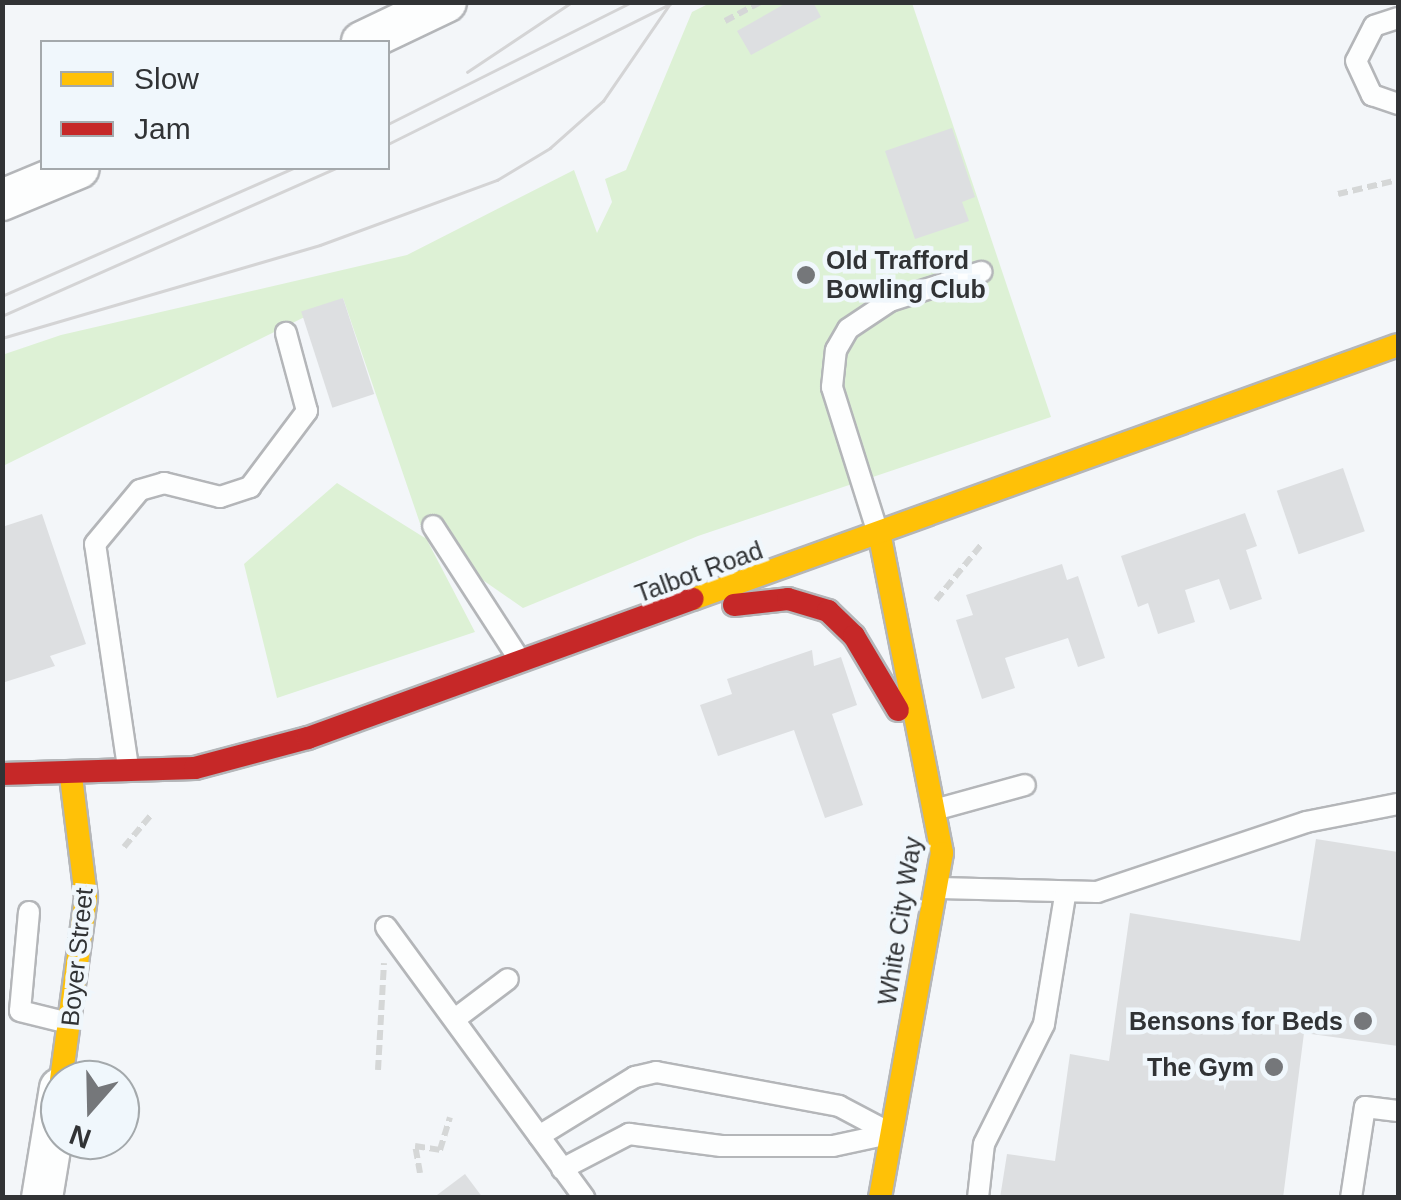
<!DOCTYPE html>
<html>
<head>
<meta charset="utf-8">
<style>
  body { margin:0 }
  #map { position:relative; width:1401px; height:1200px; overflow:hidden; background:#f3f6f9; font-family:Arial,sans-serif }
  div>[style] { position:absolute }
  .green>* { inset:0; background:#ddf1d5 }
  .building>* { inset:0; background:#dddfe1; transform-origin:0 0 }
  .path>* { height:6px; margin-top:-3px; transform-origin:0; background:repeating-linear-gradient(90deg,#d5d7d7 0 10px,transparent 0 15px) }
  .roads { filter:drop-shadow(2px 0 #b4b6b9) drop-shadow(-2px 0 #b4b6b9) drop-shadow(0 2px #b4b6b9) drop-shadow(0 -2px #b4b6b9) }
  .lane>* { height:20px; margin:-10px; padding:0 10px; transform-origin:10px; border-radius:10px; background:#fdfefe }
  .street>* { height:40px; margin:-20px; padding:0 20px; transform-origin:20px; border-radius:20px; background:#fdfefe }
  .slow>* { height:22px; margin:-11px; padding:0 11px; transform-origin:11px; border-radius:11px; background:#ffc107 }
  .jam>* { height:22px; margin:-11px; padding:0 11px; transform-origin:11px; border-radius:11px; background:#c62828 }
  .tram>* { height:2.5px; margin:-1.25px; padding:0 1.25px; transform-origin:1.25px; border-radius:1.25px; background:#d4d4d5 }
  .dots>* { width:28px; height:28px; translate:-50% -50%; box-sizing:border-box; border:5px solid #f0f7fc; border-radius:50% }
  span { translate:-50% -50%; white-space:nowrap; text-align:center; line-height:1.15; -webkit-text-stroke:9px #f0f7fc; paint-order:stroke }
  .poi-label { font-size:25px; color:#313335; font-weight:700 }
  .left { translate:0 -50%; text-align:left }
  .right { translate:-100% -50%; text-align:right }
  .street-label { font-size:25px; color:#313335 }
  .frame { position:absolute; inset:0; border:5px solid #313335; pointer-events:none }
  .legend { position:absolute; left:40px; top:40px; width:350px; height:130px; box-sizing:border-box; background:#f0f7fc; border:2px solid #a4a9ac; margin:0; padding:12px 18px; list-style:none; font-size:30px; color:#313335 }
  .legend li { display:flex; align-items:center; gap:20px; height:50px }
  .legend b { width:50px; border:2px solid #a4a9ac }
  .north { position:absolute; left:40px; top:1060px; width:100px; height:100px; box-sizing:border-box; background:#f0f7fc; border:2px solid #a4a9ac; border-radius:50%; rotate:200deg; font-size:28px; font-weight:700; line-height:40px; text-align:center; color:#313335 }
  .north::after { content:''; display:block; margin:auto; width:35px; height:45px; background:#75777a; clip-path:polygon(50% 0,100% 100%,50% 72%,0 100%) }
</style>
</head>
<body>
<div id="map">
  <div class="green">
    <i style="clip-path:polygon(712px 2px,912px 3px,1051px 417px,698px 536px,523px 608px,428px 542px,475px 632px,277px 698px,244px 564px,337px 483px,425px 538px,343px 298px,3px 466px,2px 355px,61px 335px,407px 255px,574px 170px,597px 233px,612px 202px,605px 179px,626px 170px,692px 12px)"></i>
  </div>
  <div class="building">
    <i style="clip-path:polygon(788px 2px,813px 2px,821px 17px,751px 55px,737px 31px)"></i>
    <i style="clip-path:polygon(952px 128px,975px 197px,962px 202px,969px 221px,915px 239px,885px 151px)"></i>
    <i style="left:343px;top:298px;width:101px;height:44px;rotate:72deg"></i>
    <i style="left:1343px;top:468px;width:67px;height:70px;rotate:71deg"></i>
    <i style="clip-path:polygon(1245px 513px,1257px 546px,1246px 550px,1262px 599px,1230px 610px,1219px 579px,1185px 590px,1195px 622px,1158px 634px,1148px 603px,1138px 607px,1121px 556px)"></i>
    <i style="clip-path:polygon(42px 514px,86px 644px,50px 656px,55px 666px,2px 683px,2px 527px)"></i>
    <i style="clip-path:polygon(1062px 564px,1067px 580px,1078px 576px,1105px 658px,1078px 667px,1068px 638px,1005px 658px,1015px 688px,982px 699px,956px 620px,973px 615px,966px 595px)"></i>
    <i style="clip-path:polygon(812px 650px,814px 666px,841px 657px,857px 705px,832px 714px,863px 805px,825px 818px,794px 730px,718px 756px,700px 705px,732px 694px,727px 679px)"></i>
    <i style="clip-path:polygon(1316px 839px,1398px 852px,1398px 1046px,1304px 1033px,1283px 1198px,1000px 1198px,1007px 1154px,1055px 1161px,1070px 1054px,1109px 1061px,1130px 913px,1300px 941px)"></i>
    <i style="clip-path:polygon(465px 1174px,483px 1198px,433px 1198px)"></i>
  </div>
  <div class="path">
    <i style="left:725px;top:21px;width:40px;rotate:-28deg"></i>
    <i style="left:1338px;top:194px;width:62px;rotate:-13.1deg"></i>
    <i style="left:936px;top:600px;width:71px;rotate:-50.7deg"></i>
    <i style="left:124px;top:847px;width:42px;rotate:-49.8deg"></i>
    <i style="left:378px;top:1070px;width:107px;rotate:-86.8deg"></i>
    <i style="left:420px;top:1173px;width:27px;rotate:-100deg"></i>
    <i style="left:415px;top:1146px;width:25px;rotate:9deg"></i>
    <i style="left:440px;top:1150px;width:34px;rotate:-73deg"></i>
  </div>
  <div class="roads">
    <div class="lane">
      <i style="left:1398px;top:18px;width:25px;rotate:162deg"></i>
      <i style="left:1374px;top:26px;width:39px;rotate:117deg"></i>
      <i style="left:1356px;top:61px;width:38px;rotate:65deg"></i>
      <i style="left:1372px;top:95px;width:28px;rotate:19deg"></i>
      <i style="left:433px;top:526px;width:158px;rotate:57.1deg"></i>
      <i style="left:877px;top:530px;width:150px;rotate:-107.5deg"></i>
      <i style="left:832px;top:387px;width:37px;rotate:-84deg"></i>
      <i style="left:836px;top:350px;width:24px;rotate:-60deg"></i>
      <i style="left:848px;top:329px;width:50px;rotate:-33.7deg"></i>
      <i style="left:890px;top:301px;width:96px;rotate:-17.7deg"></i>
      <i style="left:128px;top:767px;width:225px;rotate:-98.4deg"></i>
      <i style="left:95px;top:544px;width:70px;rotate:-50.2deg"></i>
      <i style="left:140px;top:490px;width:25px;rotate:-16deg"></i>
      <i style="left:164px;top:483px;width:58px;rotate:14deg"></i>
      <i style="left:220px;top:497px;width:32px;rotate:-18deg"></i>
      <i style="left:250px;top:487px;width:95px;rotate:-53.1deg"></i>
      <i style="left:307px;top:411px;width:81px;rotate:-105.1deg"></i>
      <i style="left:938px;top:809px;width:90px;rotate:-15.4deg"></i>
      <i style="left:940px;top:888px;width:157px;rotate:1.5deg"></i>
      <i style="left:1097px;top:892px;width:220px;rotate:-18.5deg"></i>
      <i style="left:1306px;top:822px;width:94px;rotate:-11.1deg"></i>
      <i style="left:29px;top:912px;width:99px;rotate:95.2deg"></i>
      <i style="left:20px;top:1011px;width:50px;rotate:13.8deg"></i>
      <i style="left:386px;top:927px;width:336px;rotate:53.8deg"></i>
      <i style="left:455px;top:1019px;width:66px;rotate:-37deg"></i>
      <i style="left:539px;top:1136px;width:113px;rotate:-31.6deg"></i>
      <i style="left:635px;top:1077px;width:22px;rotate:-13deg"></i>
      <i style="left:656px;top:1072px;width:186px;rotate:10.5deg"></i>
      <i style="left:839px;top:1106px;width:58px;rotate:27.9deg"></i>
      <i style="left:562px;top:1169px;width:76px;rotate:-27.6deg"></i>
      <i style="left:629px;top:1134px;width:93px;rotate:7.4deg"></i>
      <i style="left:721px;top:1146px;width:112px"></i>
      <i style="left:833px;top:1146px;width:57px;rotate:-12.1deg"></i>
      <i style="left:978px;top:1198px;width:54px;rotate:-83.7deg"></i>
      <i style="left:984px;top:1144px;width:134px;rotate:-63.4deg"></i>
      <i style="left:1044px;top:1024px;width:130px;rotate:-80.7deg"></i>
      <i style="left:1351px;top:1198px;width:92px;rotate:-81.3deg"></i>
      <i style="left:1365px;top:1107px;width:33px;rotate:7deg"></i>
    </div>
    <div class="street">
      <i style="left:362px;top:42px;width:93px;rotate:-25.5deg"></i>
      <i style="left:2px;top:200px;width:83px;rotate:-22.6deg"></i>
      <i style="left:42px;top:1198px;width:111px;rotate:-80.7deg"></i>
    </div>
    <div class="slow">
      <i style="left:880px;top:537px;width:322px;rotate:78.9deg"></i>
      <i style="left:942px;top:853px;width:351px;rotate:100.2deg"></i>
      <i style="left:693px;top:599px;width:749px;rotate:-19.81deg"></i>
      <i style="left:61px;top:1080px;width:185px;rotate:-82.2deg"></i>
      <i style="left:86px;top:897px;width:122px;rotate:-97.1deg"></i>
    </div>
    <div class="jam">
      <i style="left:734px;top:605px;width:54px;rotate:-6.3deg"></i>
      <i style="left:788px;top:599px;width:42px;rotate:16.7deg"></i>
      <i style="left:828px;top:611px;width:36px;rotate:44deg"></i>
      <i style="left:854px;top:636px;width:86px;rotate:59.3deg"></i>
      <i style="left:2px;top:774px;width:193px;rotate:-1.8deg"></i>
      <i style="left:195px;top:768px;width:117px;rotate:-14.9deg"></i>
      <i style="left:308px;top:738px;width:409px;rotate:-19.9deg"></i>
    </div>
  </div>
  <div class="tram">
    <i style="left:467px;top:72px;width:126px;rotate:-33.7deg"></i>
    <i style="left:388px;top:124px;width:273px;rotate:-26.6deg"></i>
    <i style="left:388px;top:144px;width:315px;rotate:-26.4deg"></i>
    <i style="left:2px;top:296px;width:318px;rotate:-23.7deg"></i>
    <i style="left:2px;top:316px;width:365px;rotate:-23.9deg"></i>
    <i style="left:2px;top:338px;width:331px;rotate:-16.3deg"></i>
    <i style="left:320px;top:245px;width:189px;rotate:-20.2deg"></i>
    <i style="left:497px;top:180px;width:62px;rotate:-31.1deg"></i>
    <i style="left:550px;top:148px;width:71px;rotate:-41.6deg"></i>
    <i style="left:603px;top:101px;width:120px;rotate:-55.5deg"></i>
  </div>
  <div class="dots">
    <i style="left:806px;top:275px;background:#75777a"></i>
    <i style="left:1363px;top:1021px;background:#75777a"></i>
    <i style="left:1274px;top:1067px;background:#75777a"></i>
  </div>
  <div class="poi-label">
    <span class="left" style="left:826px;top:275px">Old Trafford<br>Bowling Club</span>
    <span class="right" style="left:1343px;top:1021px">Bensons for Beds</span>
    <span class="right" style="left:1254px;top:1067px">The Gym</span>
  </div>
  <div class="street-label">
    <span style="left:699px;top:572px;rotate:-20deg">Talbot Road</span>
    <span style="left:900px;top:921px;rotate:-81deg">White City Way</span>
    <span style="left:77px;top:957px;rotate:-84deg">Boyer Street</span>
  </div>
  <div class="frame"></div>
  <ul class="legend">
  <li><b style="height:12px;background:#ffc107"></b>Slow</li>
  <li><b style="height:12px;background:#c62828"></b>Jam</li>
  </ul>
  <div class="north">N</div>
</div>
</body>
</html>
